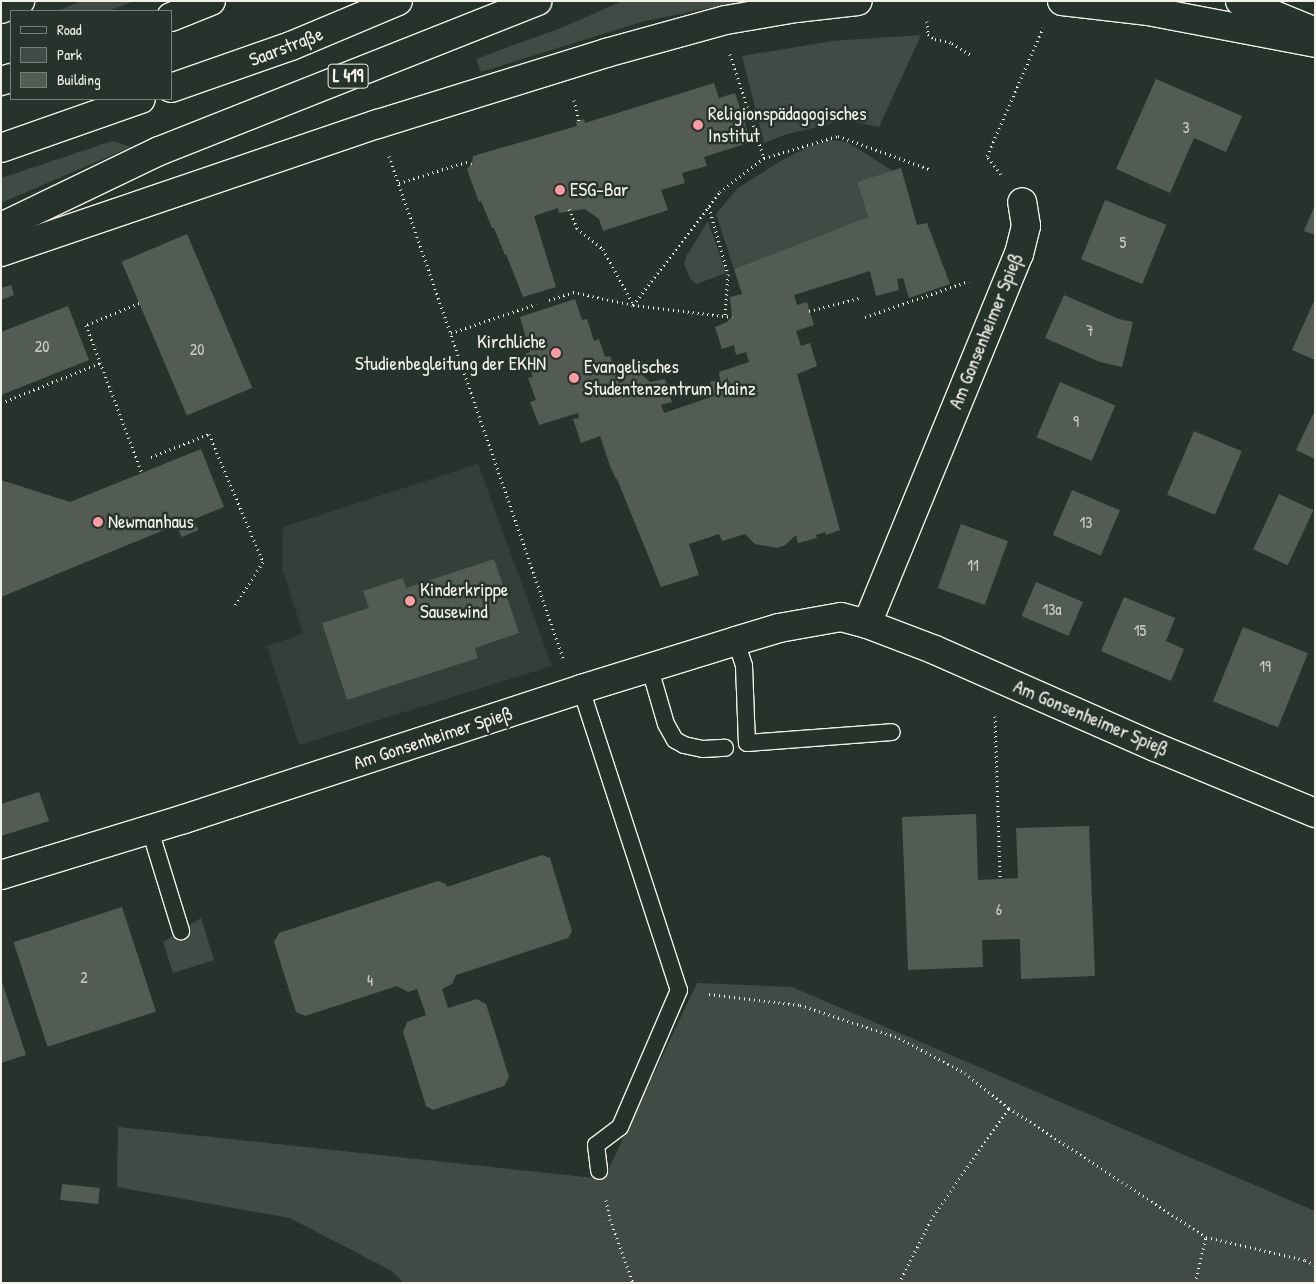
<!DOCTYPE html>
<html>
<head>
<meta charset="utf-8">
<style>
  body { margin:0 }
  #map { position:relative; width:1316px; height:1284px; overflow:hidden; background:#26332d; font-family:"Patrick Hand",sans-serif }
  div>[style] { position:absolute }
  .built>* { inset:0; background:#333f39 }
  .green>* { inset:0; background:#414b45 }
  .building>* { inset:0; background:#525c55; transform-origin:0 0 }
  .path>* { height:3px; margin-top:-1.5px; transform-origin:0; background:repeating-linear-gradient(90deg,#f4f1e8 0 1px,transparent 0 5px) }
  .roads { filter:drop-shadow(1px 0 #f4f1e8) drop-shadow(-1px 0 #f4f1e8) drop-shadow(0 1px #f4f1e8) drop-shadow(0 -1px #f4f1e8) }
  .lane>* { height:16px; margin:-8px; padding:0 8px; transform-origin:8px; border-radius:8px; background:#26332d }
  .street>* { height:28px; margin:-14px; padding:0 14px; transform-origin:14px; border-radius:14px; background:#26332d }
  .secondary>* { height:28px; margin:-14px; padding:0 14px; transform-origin:14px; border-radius:14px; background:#26332d }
  .highway>* { height:28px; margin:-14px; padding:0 14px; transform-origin:14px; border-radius:14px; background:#26332d }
  .dots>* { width:14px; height:14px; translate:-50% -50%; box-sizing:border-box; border:2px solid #26332d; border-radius:50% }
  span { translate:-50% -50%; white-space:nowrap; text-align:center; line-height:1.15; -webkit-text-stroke:5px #26332d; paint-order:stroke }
  .number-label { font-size:16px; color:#ccccc3 }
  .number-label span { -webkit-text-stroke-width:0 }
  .shield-label span { padding:1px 4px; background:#26332d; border:1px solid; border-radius:4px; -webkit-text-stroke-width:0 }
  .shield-label { font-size:18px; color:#f4f1e8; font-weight:700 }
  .street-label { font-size:19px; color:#f4f1e8 }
  .poi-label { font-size:19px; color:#f4f1e8 }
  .left { translate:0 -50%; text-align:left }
  .right { translate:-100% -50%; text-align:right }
  .frame { position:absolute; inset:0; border:2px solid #f4f1e8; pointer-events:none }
  .legend { position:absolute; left:10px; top:10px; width:162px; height:90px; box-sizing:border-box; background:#26332d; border:1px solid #787f78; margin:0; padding:6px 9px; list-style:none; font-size:15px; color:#f4f1e8 }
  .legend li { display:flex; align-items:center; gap:10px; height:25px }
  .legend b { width:25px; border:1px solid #787f78 }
</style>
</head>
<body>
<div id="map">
  <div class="built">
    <i style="clip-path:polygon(478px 464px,552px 666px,299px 745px,267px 646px,303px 634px,282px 568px,283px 527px)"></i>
  </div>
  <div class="green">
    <i style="clip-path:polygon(81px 1px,135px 1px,107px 11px,57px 11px)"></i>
    <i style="clip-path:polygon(622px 1px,743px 1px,641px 22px,481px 72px,476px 59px,566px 26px)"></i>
    <i style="clip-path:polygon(921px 35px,879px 127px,845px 120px,784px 135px,764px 143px,742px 56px,832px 41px)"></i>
    <i style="clip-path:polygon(830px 140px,847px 142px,893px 171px,857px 182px,868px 217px,734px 269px,716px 214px,738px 188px,782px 160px,810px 146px)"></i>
    <i style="clip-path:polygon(112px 141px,131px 147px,1px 203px,1px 178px)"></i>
    <i style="clip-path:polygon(708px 221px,726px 273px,696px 284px,691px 280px,684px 264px,687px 255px)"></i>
    <i style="clip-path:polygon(201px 918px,214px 960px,173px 973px,163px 942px)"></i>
    <i style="clip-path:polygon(697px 983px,792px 987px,1315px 1211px,1315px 1283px,404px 1283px,392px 1271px,290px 1218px,117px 1187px,118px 1127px,604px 1179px)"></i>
  </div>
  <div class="building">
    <i style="clip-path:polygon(1156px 79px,1242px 116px,1226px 152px,1194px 138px,1170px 193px,1116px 169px)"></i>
    <i style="clip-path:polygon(714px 83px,719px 98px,735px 93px,751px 142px,704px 157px,707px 166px,682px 173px,685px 183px,661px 190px,668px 210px,603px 231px,599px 219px,585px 209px,559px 213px,558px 208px,534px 216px,556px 287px,523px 297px,506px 254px,505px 255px,494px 228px,492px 228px,481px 201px,479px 202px,473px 186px,467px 169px,472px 164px,473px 156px,577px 126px,576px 122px,584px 119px,585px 123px)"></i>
    <i style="clip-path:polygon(901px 168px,917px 225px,927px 223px,950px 284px,909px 298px,903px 278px,897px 279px,899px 290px,876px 296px,870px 271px,794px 295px,797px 305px,807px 302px,814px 325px,796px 331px,801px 346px,810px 343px,817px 366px,797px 374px,840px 530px,826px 535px,825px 532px,816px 535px,817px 538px,798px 543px,796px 535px,785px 545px,777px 548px,755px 544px,745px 534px,722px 541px,719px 534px,689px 544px,699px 575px,661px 587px,617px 479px,616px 479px,610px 466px,600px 436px,581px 443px,573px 419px,579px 418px,578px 413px,539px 425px,530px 402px,536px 400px,528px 378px,533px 377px,525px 354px,530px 352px,520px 317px,575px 299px,582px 320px,587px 319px,594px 341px,599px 339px,605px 357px,610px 356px,619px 383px,624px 381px,621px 370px,636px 364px,640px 373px,650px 382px,665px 379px,672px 402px,661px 405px,664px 413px,714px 396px,710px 382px,720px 379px,719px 372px,749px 362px,746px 352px,736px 355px,734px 345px,722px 349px,715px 327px,727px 322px,732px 317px,730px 297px,742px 294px,734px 269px,868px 217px,857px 182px)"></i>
    <i style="left:1105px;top:200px;width:66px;height:64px;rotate:22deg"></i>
    <i style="clip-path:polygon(1315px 205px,1315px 235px,1304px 231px)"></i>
    <i style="left:187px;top:234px;width:167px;height:71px;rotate:67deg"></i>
    <i style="clip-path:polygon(11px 285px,14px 295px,1px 300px,1px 288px)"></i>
    <i style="clip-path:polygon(1064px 295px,1119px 319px,1133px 322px,1122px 367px,1100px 362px,1045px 338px)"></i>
    <i style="clip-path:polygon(1315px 299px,1315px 360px,1292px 350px)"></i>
    <i style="clip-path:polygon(68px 306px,89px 360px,1px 395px,1px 332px)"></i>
    <i style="left:1060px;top:382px;width:60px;height:60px;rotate:23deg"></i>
    <i style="clip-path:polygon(1315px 410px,1315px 459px,1296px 450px)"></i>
    <i style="left:1194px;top:431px;width:52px;height:69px;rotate:23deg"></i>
    <i style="clip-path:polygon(201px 449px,224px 507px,194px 519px,198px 530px,182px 537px,176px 525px,1px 597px,1px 480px,70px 502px)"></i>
    <i style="left:1072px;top:490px;width:52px;height:49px;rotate:23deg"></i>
    <i style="left:1279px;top:494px;width:38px;height:61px;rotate:25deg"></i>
    <i style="left:961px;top:524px;width:50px;height:68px;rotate:20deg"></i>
    <i style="clip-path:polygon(494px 559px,519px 633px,475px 648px,478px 658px,347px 700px,322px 623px,369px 608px,363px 591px,403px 578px,406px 588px)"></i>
    <i style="left:1036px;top:582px;width:51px;height:37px;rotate:23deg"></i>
    <i style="clip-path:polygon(1124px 597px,1175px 618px,1166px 641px,1184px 649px,1171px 681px,1101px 651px)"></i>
    <i style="left:1243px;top:627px;width:70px;height:80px;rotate:22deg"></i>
    <i style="clip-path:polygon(39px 792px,49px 821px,1px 836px,1px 804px)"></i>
    <i style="clip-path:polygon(976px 814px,978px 880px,1018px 878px,1016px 828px,1089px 826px,1095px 976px,1021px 979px,1020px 939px,982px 940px,983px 967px,908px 970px,902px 817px)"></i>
    <i style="clip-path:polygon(542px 855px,550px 858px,572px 931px,568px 938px,456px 975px,452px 984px,442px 989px,448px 1008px,477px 999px,486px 1004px,509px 1077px,504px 1086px,433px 1110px,426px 1106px,403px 1032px,407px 1022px,426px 1015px,417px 989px,408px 992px,397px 986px,305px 1016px,296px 1012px,274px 942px,279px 933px,438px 881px,446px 884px,447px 887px)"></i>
    <i style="left:122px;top:907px;width:110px;height:114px;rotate:72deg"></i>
    <i style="clip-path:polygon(1px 979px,26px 1055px,1px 1063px)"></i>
    <i style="left:62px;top:1184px;width:38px;height:16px;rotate:6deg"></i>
  </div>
  <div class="path">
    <i style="left:927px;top:21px;width:13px;rotate:86deg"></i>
    <i style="left:928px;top:34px;width:9px;rotate:36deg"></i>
    <i style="left:935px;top:39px;width:17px;rotate:13deg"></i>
    <i style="left:952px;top:43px;width:24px;rotate:33deg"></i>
    <i style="left:730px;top:54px;width:109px;rotate:71.9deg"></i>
    <i style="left:574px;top:100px;width:22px;rotate:77deg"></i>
    <i style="left:389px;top:156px;width:531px;rotate:70.88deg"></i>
    <i style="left:1001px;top:174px;width:23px;rotate:-128deg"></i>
    <i style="left:987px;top:156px;width:140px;rotate:-66.4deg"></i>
    <i style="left:399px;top:183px;width:70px;rotate:-17.4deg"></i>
    <i style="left:466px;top:162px;width:6px;rotate:18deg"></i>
    <i style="left:709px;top:207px;width:70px;rotate:74.2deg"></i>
    <i style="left:728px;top:274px;width:41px;rotate:94.2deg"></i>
    <i style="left:569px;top:209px;width:21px;rotate:67deg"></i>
    <i style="left:577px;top:228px;width:33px;rotate:39deg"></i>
    <i style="left:603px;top:249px;width:63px;rotate:61.4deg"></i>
    <i style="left:549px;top:300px;width:25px;rotate:-18deg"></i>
    <i style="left:573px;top:292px;width:61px;rotate:12.2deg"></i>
    <i style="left:633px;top:305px;width:100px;rotate:6.9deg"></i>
    <i style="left:139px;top:303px;width:57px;rotate:157.5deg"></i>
    <i style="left:86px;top:325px;width:158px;rotate:69.3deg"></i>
    <i style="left:633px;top:305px;width:143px;rotate:-52.4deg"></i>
    <i style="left:720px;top:192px;width:56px;rotate:-37.7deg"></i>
    <i style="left:764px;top:158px;width:77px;rotate:-16.6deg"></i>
    <i style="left:838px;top:136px;width:97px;rotate:19.9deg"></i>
    <i style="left:809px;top:311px;width:52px;rotate:-14.6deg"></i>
    <i style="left:865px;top:317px;width:110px;rotate:-19.1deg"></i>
    <i style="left:451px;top:333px;width:90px;rotate:-18.8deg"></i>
    <i style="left:1px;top:403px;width:107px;rotate:-22deg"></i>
    <i style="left:151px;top:457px;width:62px;rotate:-21.6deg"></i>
    <i style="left:209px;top:434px;width:139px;rotate:67.1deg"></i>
    <i style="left:263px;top:562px;width:51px;rotate:123.1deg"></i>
    <i style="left:995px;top:716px;width:163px;rotate:88.2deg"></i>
    <i style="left:709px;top:994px;width:92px;rotate:6.9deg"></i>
    <i style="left:800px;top:1005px;width:104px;rotate:18.4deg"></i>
    <i style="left:899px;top:1038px;width:75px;rotate:27.9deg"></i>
    <i style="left:965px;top:1073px;width:56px;rotate:38.5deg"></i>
    <i style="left:606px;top:1200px;width:19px;rotate:78deg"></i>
    <i style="left:610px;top:1219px;width:68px;rotate:70.2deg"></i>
    <i style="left:899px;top:1283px;width:75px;rotate:-63.1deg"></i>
    <i style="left:933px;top:1216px;width:132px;rotate:-54.9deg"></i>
    <i style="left:1009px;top:1108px;width:235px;rotate:33.2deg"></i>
    <i style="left:1195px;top:1283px;width:47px;rotate:-76.6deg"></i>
    <i style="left:1206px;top:1237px;width:102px;rotate:13.1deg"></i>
    <i style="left:1305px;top:1260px;width:11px;rotate:27deg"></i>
  </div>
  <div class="roads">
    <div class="lane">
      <i style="left:736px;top:641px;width:26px;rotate:72deg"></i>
      <i style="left:744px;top:666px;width:77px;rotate:87.8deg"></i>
      <i style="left:747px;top:743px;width:145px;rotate:-4.3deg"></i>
      <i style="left:650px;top:669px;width:57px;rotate:73.8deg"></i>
      <i style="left:666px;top:724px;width:18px;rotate:61deg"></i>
      <i style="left:675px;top:740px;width:10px;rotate:29deg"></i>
      <i style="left:684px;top:745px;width:19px;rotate:12deg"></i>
      <i style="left:703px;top:749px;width:22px;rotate:-3deg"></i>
      <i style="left:581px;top:689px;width:317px;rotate:72deg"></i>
      <i style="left:679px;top:990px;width:149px;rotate:113.3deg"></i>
      <i style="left:620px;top:1127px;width:30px;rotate:143deg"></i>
      <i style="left:596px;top:1145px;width:26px;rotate:83deg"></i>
      <i style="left:150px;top:830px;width:106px;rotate:72.9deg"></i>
    </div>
    <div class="street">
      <i style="left:867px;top:624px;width:400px;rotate:-67.7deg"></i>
      <i style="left:1019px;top:254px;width:29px;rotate:-76deg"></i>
      <i style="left:1026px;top:226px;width:24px;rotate:-99deg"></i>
      <i style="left:1px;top:875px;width:191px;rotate:-17deg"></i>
      <i style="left:184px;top:819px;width:418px;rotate:-18.1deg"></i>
      <i style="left:581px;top:689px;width:162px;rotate:-17.2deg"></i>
      <i style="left:736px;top:641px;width:45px;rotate:-16.8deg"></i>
      <i style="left:779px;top:628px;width:63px;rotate:-10.1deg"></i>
      <i style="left:841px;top:617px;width:27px;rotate:15deg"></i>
      <i style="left:867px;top:624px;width:73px;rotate:20.9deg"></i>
      <i style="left:935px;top:650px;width:240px;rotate:23.8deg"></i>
      <i style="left:1155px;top:747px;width:173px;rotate:22.4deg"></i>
    </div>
    <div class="secondary">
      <i style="left:1062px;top:1px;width:87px;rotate:6.6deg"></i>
      <i style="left:1148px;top:11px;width:170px;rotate:10.8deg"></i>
      <i style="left:1240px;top:1px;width:77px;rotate:22.2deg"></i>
      <i style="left:1px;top:252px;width:398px;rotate:-18.8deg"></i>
      <i style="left:378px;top:124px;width:239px;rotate:-17.3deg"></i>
      <i style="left:606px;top:53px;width:124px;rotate:-15.4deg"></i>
      <i style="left:726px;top:20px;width:71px;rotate:-9.7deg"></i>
      <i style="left:796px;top:8px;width:62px;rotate:-6.4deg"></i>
    </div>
    <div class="highway">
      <i style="left:1px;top:9px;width:21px;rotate:-23deg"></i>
      <i style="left:171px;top:17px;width:43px;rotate:-21.8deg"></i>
      <i style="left:1px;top:81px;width:10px;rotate:-17deg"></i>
      <i style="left:171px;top:88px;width:127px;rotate:-19.3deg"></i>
      <i style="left:291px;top:46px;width:116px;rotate:-22.8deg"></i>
      <i style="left:1px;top:148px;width:148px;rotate:-19.3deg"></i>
      <i style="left:1px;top:227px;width:175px;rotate:-25.7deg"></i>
      <i style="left:159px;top:151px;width:407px;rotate:-21.6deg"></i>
    </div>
  </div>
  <div class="dots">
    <i style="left:698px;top:125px;background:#ff9aa2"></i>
    <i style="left:560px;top:190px;background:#ff9aa2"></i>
    <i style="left:556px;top:353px;background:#ff9aa2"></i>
    <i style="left:574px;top:378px;background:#ff9aa2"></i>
    <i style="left:98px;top:522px;background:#ff9aa2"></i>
    <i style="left:410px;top:601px;background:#ff9aa2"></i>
  </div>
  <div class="number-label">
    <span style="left:1186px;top:127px">3</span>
    <span style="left:1123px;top:242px">5</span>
    <span style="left:1090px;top:330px">7</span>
    <span style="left:42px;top:346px">20</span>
    <span style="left:197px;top:349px">20</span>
    <span style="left:1076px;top:421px">9</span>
    <span style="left:1086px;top:522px">13</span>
    <span style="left:973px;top:565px">11</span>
    <span style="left:1052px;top:609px">13a</span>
    <span style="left:1140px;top:630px">15</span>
    <span style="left:1265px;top:666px">19</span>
    <span style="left:999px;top:909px">6</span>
    <span style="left:84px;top:977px">2</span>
    <span style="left:370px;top:980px">4</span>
  </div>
  <div class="shield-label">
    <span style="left:348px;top:76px">L 419</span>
  </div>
  <div class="street-label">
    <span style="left:286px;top:47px;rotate:-21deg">Saarstraße</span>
    <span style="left:986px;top:331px;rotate:-68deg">Am Gonsenheimer Spieß</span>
    <span style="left:1091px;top:718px;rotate:23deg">Am Gonsenheimer Spieß</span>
    <span style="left:433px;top:738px;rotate:-18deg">Am Gonsenheimer Spieß</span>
  </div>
  <div class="poi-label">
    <span class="left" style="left:708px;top:125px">Religionspädagogisches<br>Institut</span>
    <span class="left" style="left:570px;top:190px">ESG-Bar</span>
    <span class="right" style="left:546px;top:353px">Kirchliche<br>Studienbegleitung der EKHN</span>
    <span class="left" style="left:584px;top:378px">Evangelisches<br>Studentenzentrum Mainz</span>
    <span class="left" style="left:108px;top:522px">Newmanhaus</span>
    <span class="left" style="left:420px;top:601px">Kinderkrippe<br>Sausewind</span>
  </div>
  <div class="frame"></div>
  <ul class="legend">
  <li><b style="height:6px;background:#26332d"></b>Road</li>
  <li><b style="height:14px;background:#414b45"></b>Park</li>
  <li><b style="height:14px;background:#525c55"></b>Building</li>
  </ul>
</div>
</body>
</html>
